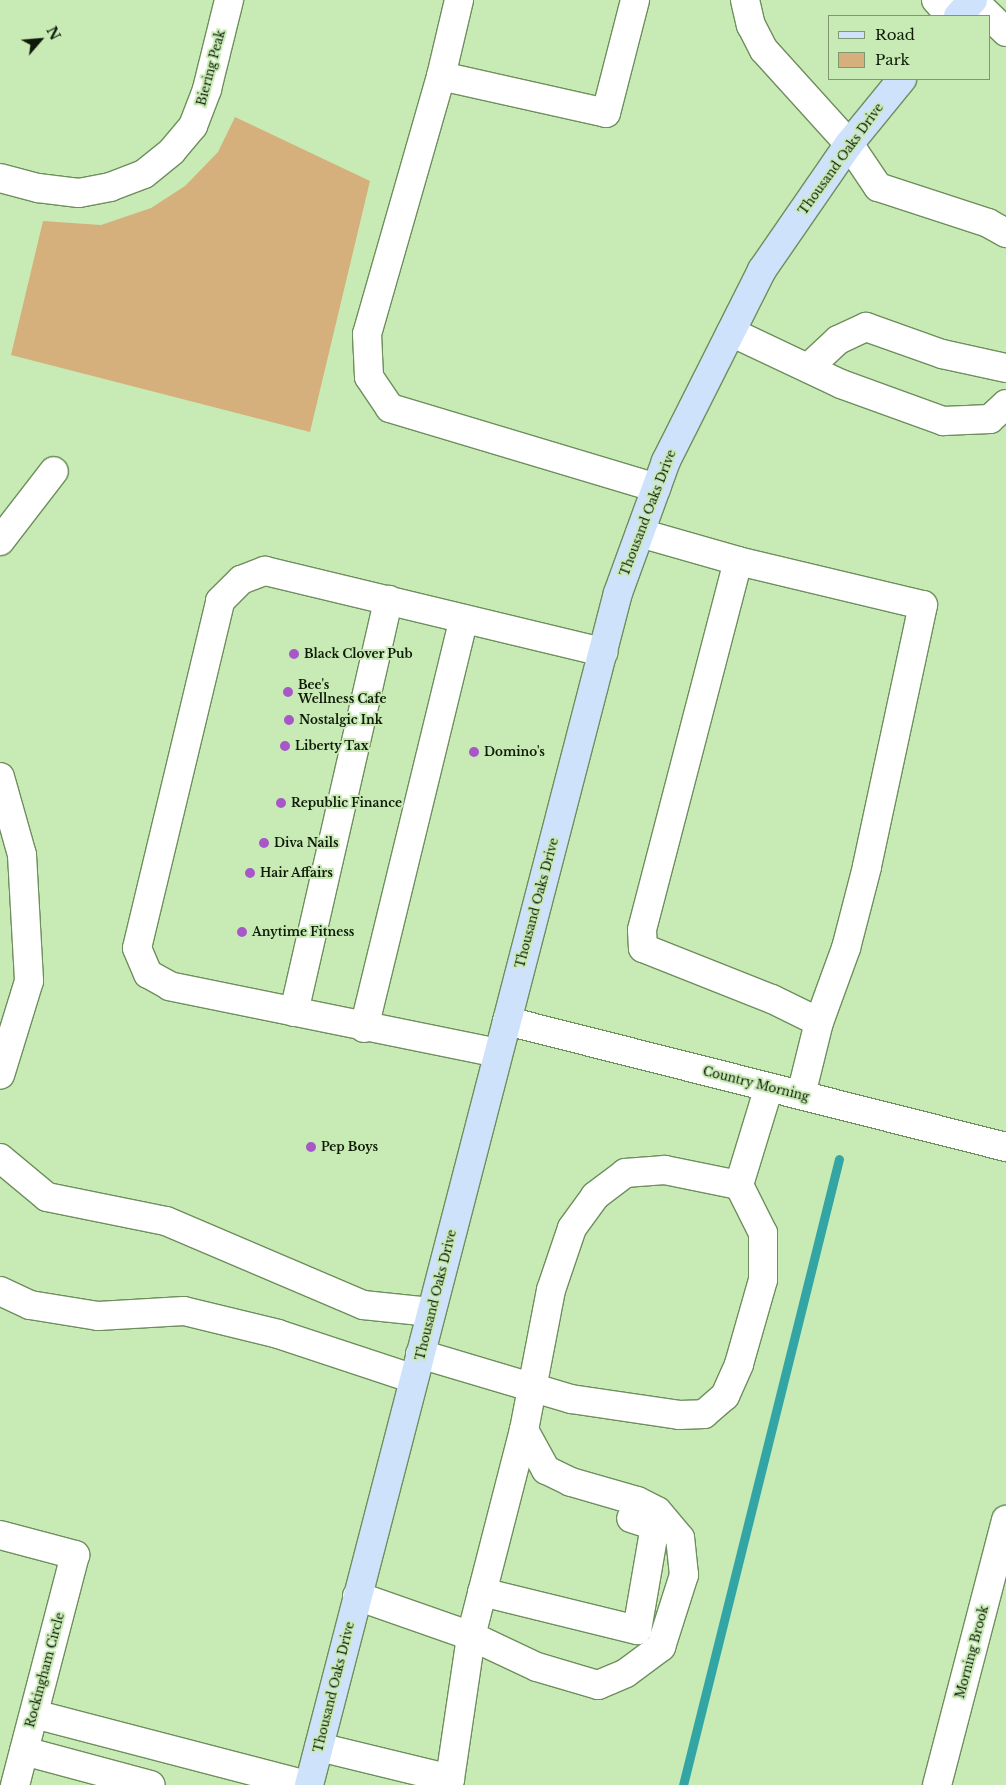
<!DOCTYPE html>
<html>
<head>
<meta charset="utf-8">
<style>
  body { margin:0 }
  #map { position:relative; width:1006px; height:1785px; overflow:hidden; background:#c8ebb5; font-family:"Libre Baskerville",serif }
  div>[style] { position:absolute }
  .green>* { inset:0; background:#d5b07c }
  .stream>* { height:9px; margin:-4.5px; padding:0 4.5px; transform-origin:4.5px; border-radius:4.5px; background:#33a5a5 }
  .roads { filter:drop-shadow(1px 0 #6e8e5d) drop-shadow(-1px 0 #6e8e5d) drop-shadow(0 1px #6e8e5d) drop-shadow(0 -1px #6e8e5d) }
  .minor>* { height:28px; margin:-14px; padding:0 14px; transform-origin:14px; border-radius:14px; background:#fff }
  .major>* { height:28px; margin:-14px; padding:0 14px; transform-origin:14px; border-radius:14px; background:#cee2fb }
  .dots>* { width:14px; height:14px; translate:-50% -50%; box-sizing:border-box; border:2px solid #c8ebb5; border-radius:50% }
  span { translate:-50% -50%; white-space:nowrap; text-align:center; line-height:1.15; -webkit-text-stroke:4px #c8ebb5; paint-order:stroke }
  .street-label { font-size:12px; color:#0f1b08 }
  .poi-label { font-size:12px; color:#0f1b08; font-weight:700 }
  .left { translate:0 -50%; text-align:left }
  .legend { position:absolute; left:828px; top:15px; width:162px; height:65px; box-sizing:border-box; background:#c8ebb5; border:1px solid #7e9870; margin:0; padding:6px 9px; list-style:none; font-size:15px; color:#0f1b08 }
  .legend li { display:flex; align-items:center; gap:10px; height:25px }
  .legend b { width:25px; border:1px solid #7e9870 }
  .north { position:absolute; left:15px; top:15px; width:50px; height:50px; -webkit-text-stroke:4px #c8ebb5; paint-order:stroke; rotate:63deg; font-size:14px; font-weight:700; line-height:20px; text-align:center; color:#0f1b08 }
  .north::after { content:''; display:block; margin:auto; width:18px; height:22px; background:#0f1b08; clip-path:polygon(50% 0,100% 100%,50% 72%,0 100%) }
</style>
</head>
<body>
<div id="map">
  <div class="green">
    <i style="clip-path:polygon(235px 117px,370px 181px,310px 432px,11px 355px,43px 221px,101px 225px,151px 208px,185px 186px,218px 152px)"></i>
  </div>
  <div class="stream">
    <i style="left:683px;top:1785px;width:645px;rotate:-76.01deg"></i>
  </div>
  <div class="roads">
    <div class="minor">
      <i style="left:459px;top:0;width:78px;rotate:103.3deg"></i>
      <i style="left:441px;top:76px;width:169px;rotate:12.6deg"></i>
      <i style="left:606px;top:113px;width:117px;rotate:-75.6deg"></i>
      <i style="left:745px;top:0;width:26px;rotate:77deg"></i>
      <i style="left:751px;top:25px;width:28px;rotate:63deg"></i>
      <i style="left:764px;top:50px;width:127px;rotate:47.9deg"></i>
      <i style="left:849px;top:144px;width:52px;rotate:56deg"></i>
      <i style="left:878px;top:187px;width:116px;rotate:18.1deg"></i>
      <i style="left:988px;top:223px;width:21px;rotate:29deg"></i>
      <i style="left:936px;top:0;width:22px;rotate:47deg"></i>
      <i style="left:973px;top:0;width:46px;rotate:44.1deg"></i>
      <i style="left:441px;top:76px;width:268px;rotate:106deg"></i>
      <i style="left:367px;top:334px;width:43px;rotate:87.3deg"></i>
      <i style="left:369px;top:377px;width:37px;rotate:56deg"></i>
      <i style="left:390px;top:408px;width:278px;rotate:16.7deg"></i>
      <i style="left:0;top:178px;width:39px;rotate:15deg"></i>
      <i style="left:38px;top:188px;width:41px;rotate:7deg"></i>
      <i style="left:79px;top:193px;width:32px;rotate:-11deg"></i>
      <i style="left:110px;top:187px;width:36px;rotate:-21deg"></i>
      <i style="left:144px;top:174px;width:36px;rotate:-39deg"></i>
      <i style="left:172px;top:151px;width:33px;rotate:-50deg"></i>
      <i style="left:193px;top:126px;width:40px;rotate:-69deg"></i>
      <i style="left:207px;top:89px;width:92px;rotate:-76.1deg"></i>
      <i style="left:731px;top:332px;width:122px;rotate:25.3deg"></i>
      <i style="left:841px;top:384px;width:109px;rotate:19.9deg"></i>
      <i style="left:943px;top:421px;width:47px;rotate:-2.4deg"></i>
      <i style="left:990px;top:419px;width:22px;rotate:-43deg"></i>
      <i style="left:808px;top:368px;width:41px;rotate:-43deg"></i>
      <i style="left:838px;top:340px;width:31px;rotate:-25deg"></i>
      <i style="left:866px;top:327px;width:81px;rotate:19.6deg"></i>
      <i style="left:942px;top:354px;width:66px;rotate:12.3deg"></i>
      <i style="left:640px;top:533px;width:102px;rotate:15.9deg"></i>
      <i style="left:738px;top:561px;width:381px;rotate:104.6deg"></i>
      <i style="left:642px;top:930px;width:18px;rotate:87deg"></i>
      <i style="left:643px;top:948px;width:139px;rotate:21.6deg"></i>
      <i style="left:772px;top:999px;width:52px;rotate:26.1deg"></i>
      <i style="left:819px;top:1022px;width:75px;rotate:103.9deg"></i>
      <i style="left:0;top:541px;width:88px;rotate:-52.4deg"></i>
      <i style="left:738px;top:561px;width:190px;rotate:13.4deg"></i>
      <i style="left:923px;top:605px;width:268px;rotate:102.1deg"></i>
      <i style="left:867px;top:867px;width:84px;rotate:104.5deg"></i>
      <i style="left:846px;top:948px;width:79px;rotate:110deg"></i>
      <i style="left:0;top:777px;width:81px;rotate:74.2deg"></i>
      <i style="left:22px;top:855px;width:126px;rotate:86.8deg"></i>
      <i style="left:29px;top:981px;width:98px;rotate:107.1deg"></i>
      <i style="left:294px;top:1012px;width:423px;rotate:-77.1deg"></i>
      <i style="left:507px;top:1021px;width:515px;rotate:14.17deg"></i>
      <i style="left:364px;top:1028px;width:421px;rotate:-76.3deg"></i>
      <i style="left:498px;top:1053px;width:335px;rotate:-168.5deg"></i>
      <i style="left:170px;top:986px;width:25px;rotate:-151deg"></i>
      <i style="left:148px;top:974px;width:28px;rotate:-113deg"></i>
      <i style="left:137px;top:948px;width:357px;rotate:-76.5deg"></i>
      <i style="left:220px;top:601px;width:30px;rotate:-45deg"></i>
      <i style="left:241px;top:580px;width:26px;rotate:-21deg"></i>
      <i style="left:265px;top:571px;width:348px;rotate:13.5deg"></i>
      <i style="left:0;top:1158px;width:61px;rotate:39.7deg"></i>
      <i style="left:47px;top:1197px;width:121px;rotate:11.4deg"></i>
      <i style="left:166px;top:1221px;width:214px;rotate:23.1deg"></i>
      <i style="left:363px;top:1305px;width:68px;rotate:5.9deg"></i>
      <i style="left:0;top:1291px;width:33px;rotate:25deg"></i>
      <i style="left:30px;top:1305px;width:69px;rotate:9.2deg"></i>
      <i style="left:98px;top:1316px;width:86px;rotate:-3.3deg"></i>
      <i style="left:184px;top:1311px;width:97px;rotate:13.7deg"></i>
      <i style="left:278px;top:1334px;width:143px;rotate:18.3deg"></i>
      <i style="left:420px;top:1354px;width:158px;rotate:16.6deg"></i>
      <i style="left:571px;top:1399px;width:109px;rotate:8.4deg"></i>
      <i style="left:679px;top:1415px;width:25px;rotate:-2deg"></i>
      <i style="left:704px;top:1414px;width:28px;rotate:-41deg"></i>
      <i style="left:725px;top:1396px;width:35px;rotate:-66deg"></i>
      <i style="left:739px;top:1364px;width:87px;rotate:-74.1deg"></i>
      <i style="left:763px;top:1280px;width:47px;rotate:-90deg"></i>
      <i style="left:763px;top:1233px;width:54px;rotate:-116.6deg"></i>
      <i style="left:739px;top:1185px;width:102px;rotate:-73deg"></i>
      <i style="left:0;top:1535px;width:78px;rotate:14.9deg"></i>
      <i style="left:75px;top:1555px;width:238px;rotate:104.6deg"></i>
      <i style="left:482px;top:1592px;width:160px;rotate:13.8deg"></i>
      <i style="left:637px;top:1630px;width:106px;rotate:-80.2deg"></i>
      <i style="left:655px;top:1526px;width:25px;rotate:-162deg"></i>
      <i style="left:357px;top:1596px;width:121px;rotate:19.3deg"></i>
      <i style="left:471px;top:1636px;width:73px;rotate:25.2deg"></i>
      <i style="left:537px;top:1667px;width:64px;rotate:16.4deg"></i>
      <i style="left:598px;top:1685px;width:30px;rotate:-23deg"></i>
      <i style="left:626px;top:1673px;width:44px;rotate:-36.6deg"></i>
      <i style="left:661px;top:1647px;width:76px;rotate:-72.3deg"></i>
      <i style="left:684px;top:1575px;width:37px;rotate:-96deg"></i>
      <i style="left:680px;top:1538px;width:35px;rotate:-130deg"></i>
      <i style="left:657px;top:1511px;width:22px;rotate:-153deg"></i>
      <i style="left:637px;top:1501px;width:69px;rotate:-163.9deg"></i>
      <i style="left:571px;top:1482px;width:28px;rotate:-154deg"></i>
      <i style="left:546px;top:1470px;width:46px;rotate:-118.8deg"></i>
      <i style="left:524px;top:1430px;width:143px;rotate:-79.1deg"></i>
      <i style="left:551px;top:1290px;width:65px;rotate:-71.3deg"></i>
      <i style="left:572px;top:1228px;width:39px;rotate:-54deg"></i>
      <i style="left:595px;top:1196px;width:38px;rotate:-37deg"></i>
      <i style="left:625px;top:1173px;width:40px;rotate:-4.3deg"></i>
      <i style="left:665px;top:1170px;width:76px;rotate:11.5deg"></i>
      <i style="left:34px;top:1714px;width:282px;rotate:14.6deg"></i>
      <i style="left:319px;top:1747px;width:135px;rotate:13.7deg"></i>
      <i style="left:450px;top:1779px;width:145px;rotate:-81.6deg"></i>
      <i style="left:471px;top:1636px;width:213px;rotate:-75.6deg"></i>
      <i style="left:24px;top:1751px;width:131px;rotate:15deg"></i>
      <i style="left:937px;top:1785px;width:274px;rotate:-75.4deg"></i>
    </div>
    <div class="major">
      <i style="left:958px;top:16px;width:22px;rotate:-47deg"></i>
      <i style="left:309px;top:1785px;width:1231px;rotate:-75.47deg"></i>
      <i style="left:618px;top:593px;width:140px;rotate:-70deg"></i>
      <i style="left:666px;top:461px;width:214px;rotate:-63.3deg"></i>
      <i style="left:762px;top:270px;width:153px;rotate:-55.4deg"></i>
      <i style="left:849px;top:144px;width:84px;rotate:-50.8deg"></i>
    </div>
  </div>
  <div class="dots">
    <i style="left:294px;top:654px;background:#a757c8"></i>
    <i style="left:288px;top:692px;background:#a757c8"></i>
    <i style="left:289px;top:720px;background:#a757c8"></i>
    <i style="left:285px;top:746px;background:#a757c8"></i>
    <i style="left:474px;top:752px;background:#a757c8"></i>
    <i style="left:281px;top:803px;background:#a757c8"></i>
    <i style="left:264px;top:843px;background:#a757c8"></i>
    <i style="left:250px;top:873px;background:#a757c8"></i>
    <i style="left:242px;top:932px;background:#a757c8"></i>
    <i style="left:311px;top:1147px;background:#a757c8"></i>
  </div>
  <div class="street-label">
    <span style="left:211px;top:68px;rotate:-75deg">Biering Peak</span>
    <span style="left:841px;top:159px;rotate:-54deg">Thousand Oaks Drive</span>
    <span style="left:648px;top:513px;rotate:-69deg">Thousand Oaks Drive</span>
    <span style="left:537px;top:903px;rotate:-75deg">Thousand Oaks Drive</span>
    <span style="left:756px;top:1084px;rotate:14deg">Country Morning</span>
    <span style="left:436px;top:1295px;rotate:-76deg">Thousand Oaks Drive</span>
    <span style="left:972px;top:1652px;rotate:-75deg">Morning Brook</span>
    <span style="left:45px;top:1670px;rotate:-75deg">Rockingham Circle</span>
    <span style="left:334px;top:1687px;rotate:-76deg">Thousand Oaks Drive</span>
  </div>
  <div class="poi-label">
    <span class="left" style="left:304px;top:654px">Black Clover Pub</span>
    <span class="left" style="left:298px;top:692px">Bee's<br>Wellness Cafe</span>
    <span class="left" style="left:299px;top:720px">Nostalgic Ink</span>
    <span class="left" style="left:295px;top:746px">Liberty Tax</span>
    <span class="left" style="left:484px;top:752px">Domino's</span>
    <span class="left" style="left:291px;top:803px">Republic Finance</span>
    <span class="left" style="left:274px;top:843px">Diva Nails</span>
    <span class="left" style="left:260px;top:873px">Hair Affairs</span>
    <span class="left" style="left:252px;top:932px">Anytime Fitness</span>
    <span class="left" style="left:321px;top:1147px">Pep Boys</span>
  </div>
  <ul class="legend">
  <li><b style="height:6px;background:#cee2fb"></b>Road</li>
  <li><b style="height:14px;background:#d5b07c"></b>Park</li>
  </ul>
  <div class="north">N</div>
</div>
</body>
</html>
